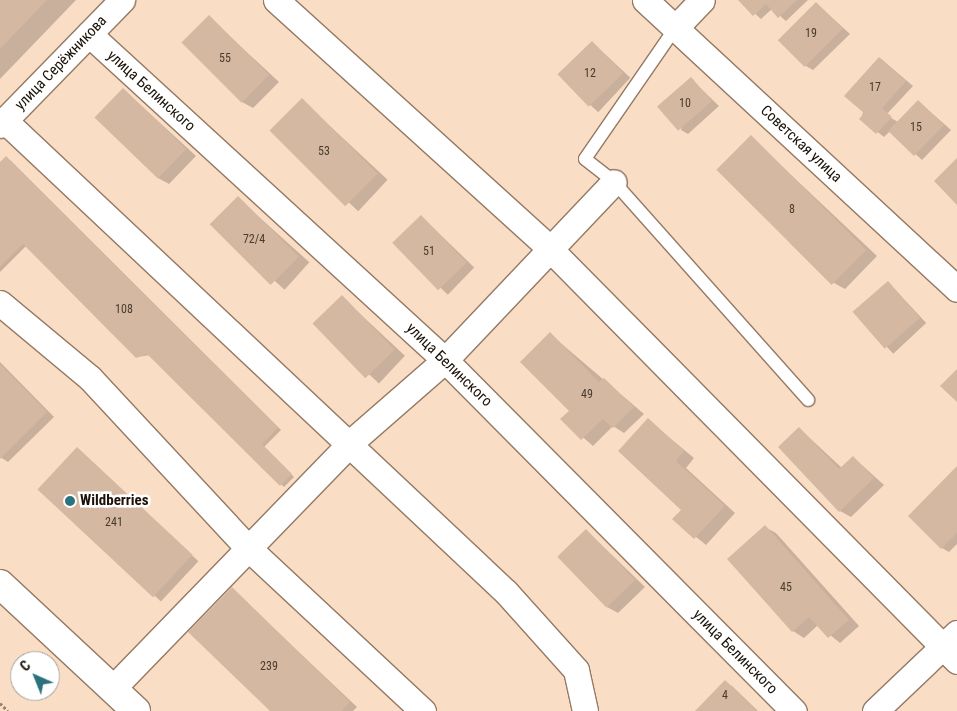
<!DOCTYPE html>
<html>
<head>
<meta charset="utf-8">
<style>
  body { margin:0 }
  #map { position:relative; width:957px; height:711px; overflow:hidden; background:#faddc5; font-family:"Roboto Condensed",sans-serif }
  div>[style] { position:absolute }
  .shadow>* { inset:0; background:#0003; transform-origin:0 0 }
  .building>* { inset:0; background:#d4b8a1; transform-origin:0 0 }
  .path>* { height:3px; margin-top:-1.5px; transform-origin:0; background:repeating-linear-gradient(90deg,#988473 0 2.5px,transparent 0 5px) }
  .roads { filter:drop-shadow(1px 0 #947a65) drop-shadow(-1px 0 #947a65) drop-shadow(0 1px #947a65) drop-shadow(0 -1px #947a65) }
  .lane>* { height:12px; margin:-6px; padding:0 6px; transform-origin:6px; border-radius:6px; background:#fff }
  .street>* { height:25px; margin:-12.5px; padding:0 12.5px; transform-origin:12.5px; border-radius:12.5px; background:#fff }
  .secondary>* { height:28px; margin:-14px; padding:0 14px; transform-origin:14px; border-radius:14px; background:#fff }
  .dots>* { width:14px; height:14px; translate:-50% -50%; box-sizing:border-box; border:2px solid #fff; border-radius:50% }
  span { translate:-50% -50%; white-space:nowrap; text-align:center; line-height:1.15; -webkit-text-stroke:5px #fff; paint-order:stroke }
  .number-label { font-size:12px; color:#483b2e }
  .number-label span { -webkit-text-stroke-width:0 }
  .street-label { font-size:15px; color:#1a1108 }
  .poi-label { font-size:15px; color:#1a1108; font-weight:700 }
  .left { translate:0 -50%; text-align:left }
  .north { position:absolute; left:10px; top:651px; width:50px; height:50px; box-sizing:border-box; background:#fff; border:1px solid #a3a09c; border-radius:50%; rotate:316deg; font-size:14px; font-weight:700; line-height:20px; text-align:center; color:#1a1108 }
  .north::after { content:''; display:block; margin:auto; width:18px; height:22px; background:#2b727e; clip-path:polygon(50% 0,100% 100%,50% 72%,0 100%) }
</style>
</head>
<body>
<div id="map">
  <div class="shadow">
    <i style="clip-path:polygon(0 0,76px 0,0 79px)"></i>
    <i style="clip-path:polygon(740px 0,808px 0,786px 21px,772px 9px,761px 19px)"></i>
    <i style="clip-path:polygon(816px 3px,850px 34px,813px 70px,806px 66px)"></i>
    <i style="clip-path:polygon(209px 17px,279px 82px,253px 108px,242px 102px)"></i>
    <i style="left:593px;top:43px;width:51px;height:47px;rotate:43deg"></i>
    <i style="clip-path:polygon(880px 58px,913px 86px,886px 115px,898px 122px,918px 101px,951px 130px,922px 160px,890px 131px,884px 137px,861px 119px)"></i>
    <i style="clip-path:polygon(691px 79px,719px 106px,688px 134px,681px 130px)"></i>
    <i style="clip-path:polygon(123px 89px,196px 156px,169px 184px,158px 178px)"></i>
    <i style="left:302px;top:100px;width:117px;height:43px;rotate:43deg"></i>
    <i style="clip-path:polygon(751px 137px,877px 256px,845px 289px,834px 283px)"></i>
    <i style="clip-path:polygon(10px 160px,281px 430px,264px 447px,294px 477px,284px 487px,150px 355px,137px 357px,26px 246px,0 272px,0 164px)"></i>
    <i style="left:238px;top:198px;width:96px;height:37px;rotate:42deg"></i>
    <i style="left:421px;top:216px;width:74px;height:38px;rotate:44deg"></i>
    <i style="left:888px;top:282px;width:56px;height:45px;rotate:47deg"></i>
    <i style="left:342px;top:297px;width:86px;height:38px;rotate:43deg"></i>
    <i style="clip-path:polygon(550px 334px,644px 414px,624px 433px,613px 426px,593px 446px,562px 419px,570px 411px)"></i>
    <i style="clip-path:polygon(0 362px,54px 417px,8px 462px,0 457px)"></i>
    <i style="clip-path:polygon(648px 420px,694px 458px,686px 468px,735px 513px,706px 545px,674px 519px,683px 510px)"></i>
    <i style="clip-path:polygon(800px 429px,842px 468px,853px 457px,884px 485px,851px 517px,840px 511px)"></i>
    <i style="left:77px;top:448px;width:166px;height:55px;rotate:43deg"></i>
    <i style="clip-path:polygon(957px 468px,957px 544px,949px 552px,942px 548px)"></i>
    <i style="clip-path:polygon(765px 527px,776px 533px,859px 626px,840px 643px,818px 625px,804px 638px,793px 631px)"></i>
    <i style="clip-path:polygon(586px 530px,645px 587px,618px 613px,607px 607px)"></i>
    <i style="clip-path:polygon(232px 589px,357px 707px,353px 711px,272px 711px)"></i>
    <i style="clip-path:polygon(725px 682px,732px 686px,758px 711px,697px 711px)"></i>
  </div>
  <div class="building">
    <i style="clip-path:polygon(0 0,47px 0,0 49px)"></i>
    <i style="clip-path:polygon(738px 0,797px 0,778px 18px,766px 4px,753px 16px)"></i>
    <i style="left:816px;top:2px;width:38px;height:54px;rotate:45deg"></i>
    <i style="left:209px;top:15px;width:85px;height:39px;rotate:45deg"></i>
    <i style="left:592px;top:41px;width:45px;height:48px;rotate:46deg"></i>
    <i style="clip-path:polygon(879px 57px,906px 81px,882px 108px,892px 117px,876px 134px,859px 119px,864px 113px,844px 96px)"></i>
    <i style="left:691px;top:77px;width:32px;height:45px;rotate:49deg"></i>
    <i style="left:123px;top:88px;width:88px;height:41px;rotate:44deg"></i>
    <i style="left:302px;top:98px;width:107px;height:46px;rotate:45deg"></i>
    <i style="left:918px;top:100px;width:36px;height:43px;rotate:44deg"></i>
    <i style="left:751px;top:135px;width:163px;height:49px;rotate:45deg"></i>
    <i style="clip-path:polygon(6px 156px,278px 428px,262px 444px,292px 474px,280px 486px,147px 354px,136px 358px,23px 244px,0 267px,0 162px)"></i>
    <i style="clip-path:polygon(957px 158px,957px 205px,934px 181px)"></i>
    <i style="left:238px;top:196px;width:86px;height:40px;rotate:45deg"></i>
    <i style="left:421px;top:215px;width:66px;height:40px;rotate:46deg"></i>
    <i style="left:888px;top:281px;width:49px;height:47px;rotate:49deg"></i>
    <i style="left:342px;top:295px;width:76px;height:41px;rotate:46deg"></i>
    <i style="clip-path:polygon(550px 332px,599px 382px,604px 378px,634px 407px,613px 428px,603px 419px,581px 440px,560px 419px,569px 411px,520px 362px)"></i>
    <i style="clip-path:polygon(0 364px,47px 412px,0 459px)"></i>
    <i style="clip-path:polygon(957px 369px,957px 402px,940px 386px)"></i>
    <i style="clip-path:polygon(648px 418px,684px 451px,676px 461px,725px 506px,694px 539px,672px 519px,681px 510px,618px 451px)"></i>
    <i style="clip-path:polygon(799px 427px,839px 469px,853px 456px,874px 478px,839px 512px,778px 447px)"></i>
    <i style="left:77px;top:447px;width:158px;height:58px;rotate:43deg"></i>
    <i style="clip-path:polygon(957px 466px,957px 533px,941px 549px,908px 516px)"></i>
    <i style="clip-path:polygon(765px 525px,849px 620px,828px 638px,809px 617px,792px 632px,727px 559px)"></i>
    <i style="left:586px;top:529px;width:71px;height:40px;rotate:46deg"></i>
    <i style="clip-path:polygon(232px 587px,350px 702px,342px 711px,270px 711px,188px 632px)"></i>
    <i style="clip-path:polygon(725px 680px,757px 711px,695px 711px)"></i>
  </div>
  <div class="path">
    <i style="left:0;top:703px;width:11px;rotate:45deg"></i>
  </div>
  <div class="roads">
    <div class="lane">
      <i style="left:676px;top:27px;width:160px;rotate:124.6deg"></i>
      <i style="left:585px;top:159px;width:37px;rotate:38deg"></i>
      <i style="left:614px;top:182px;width:292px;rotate:48.3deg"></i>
    </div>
    <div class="street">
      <i style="left:276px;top:0;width:367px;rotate:42.2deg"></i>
      <i style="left:548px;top:247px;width:582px;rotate:45.35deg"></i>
      <i style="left:645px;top:0;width:425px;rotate:42.8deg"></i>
      <i style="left:676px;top:27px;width:37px;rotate:-46deg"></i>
      <i style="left:89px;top:34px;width:483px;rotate:42.5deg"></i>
      <i style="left:445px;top:360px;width:495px;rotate:45.2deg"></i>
      <i style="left:4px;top:120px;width:689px;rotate:43.24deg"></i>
      <i style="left:506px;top:592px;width:105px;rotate:48.1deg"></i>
      <i style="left:576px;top:670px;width:42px;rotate:77.6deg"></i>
      <i style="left:0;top:125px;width:175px;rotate:-45.7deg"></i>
      <i style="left:0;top:303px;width:117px;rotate:39.8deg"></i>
      <i style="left:90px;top:378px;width:229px;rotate:47.1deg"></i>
      <i style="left:246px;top:546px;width:242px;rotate:43deg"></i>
      <i style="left:112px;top:689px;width:344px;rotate:-45.9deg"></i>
      <i style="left:351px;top:442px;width:125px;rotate:-41.1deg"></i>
      <i style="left:445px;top:360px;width:245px;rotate:-46.5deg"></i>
      <i style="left:875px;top:711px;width:113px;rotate:-43.6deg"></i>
    </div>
    <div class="secondary">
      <i style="left:0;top:584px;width:186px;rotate:43deg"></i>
    </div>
  </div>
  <div class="dots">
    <i style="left:70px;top:501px;background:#2b727e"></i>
  </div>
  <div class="number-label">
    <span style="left:811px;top:34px">19</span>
    <span style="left:225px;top:59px">55</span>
    <span style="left:590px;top:74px">12</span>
    <span style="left:875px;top:88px">17</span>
    <span style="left:685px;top:104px">10</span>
    <span style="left:916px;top:128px">15</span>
    <span style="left:324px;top:152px">53</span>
    <span style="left:792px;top:210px">8</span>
    <span style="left:254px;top:240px">72/4</span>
    <span style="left:429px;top:252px">51</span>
    <span style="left:124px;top:310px">108</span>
    <span style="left:587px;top:395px">49</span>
    <span style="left:114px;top:523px">241</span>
    <span style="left:786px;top:588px">45</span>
    <span style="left:269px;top:667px">239</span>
    <span style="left:725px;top:696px">4</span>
  </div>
  <div class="street-label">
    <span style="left:61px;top:63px;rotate:-46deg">улица Серёжникова</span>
    <span style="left:151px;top:91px;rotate:42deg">улица Белинского</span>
    <span style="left:801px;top:144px;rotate:43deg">Советская улица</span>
    <span style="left:449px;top:365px;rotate:44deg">улица Белинского</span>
    <span style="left:735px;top:652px;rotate:45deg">улица Белинского</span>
  </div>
  <div class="poi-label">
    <span class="left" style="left:80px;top:501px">Wildberries</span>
  </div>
  <div class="north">С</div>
</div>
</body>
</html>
